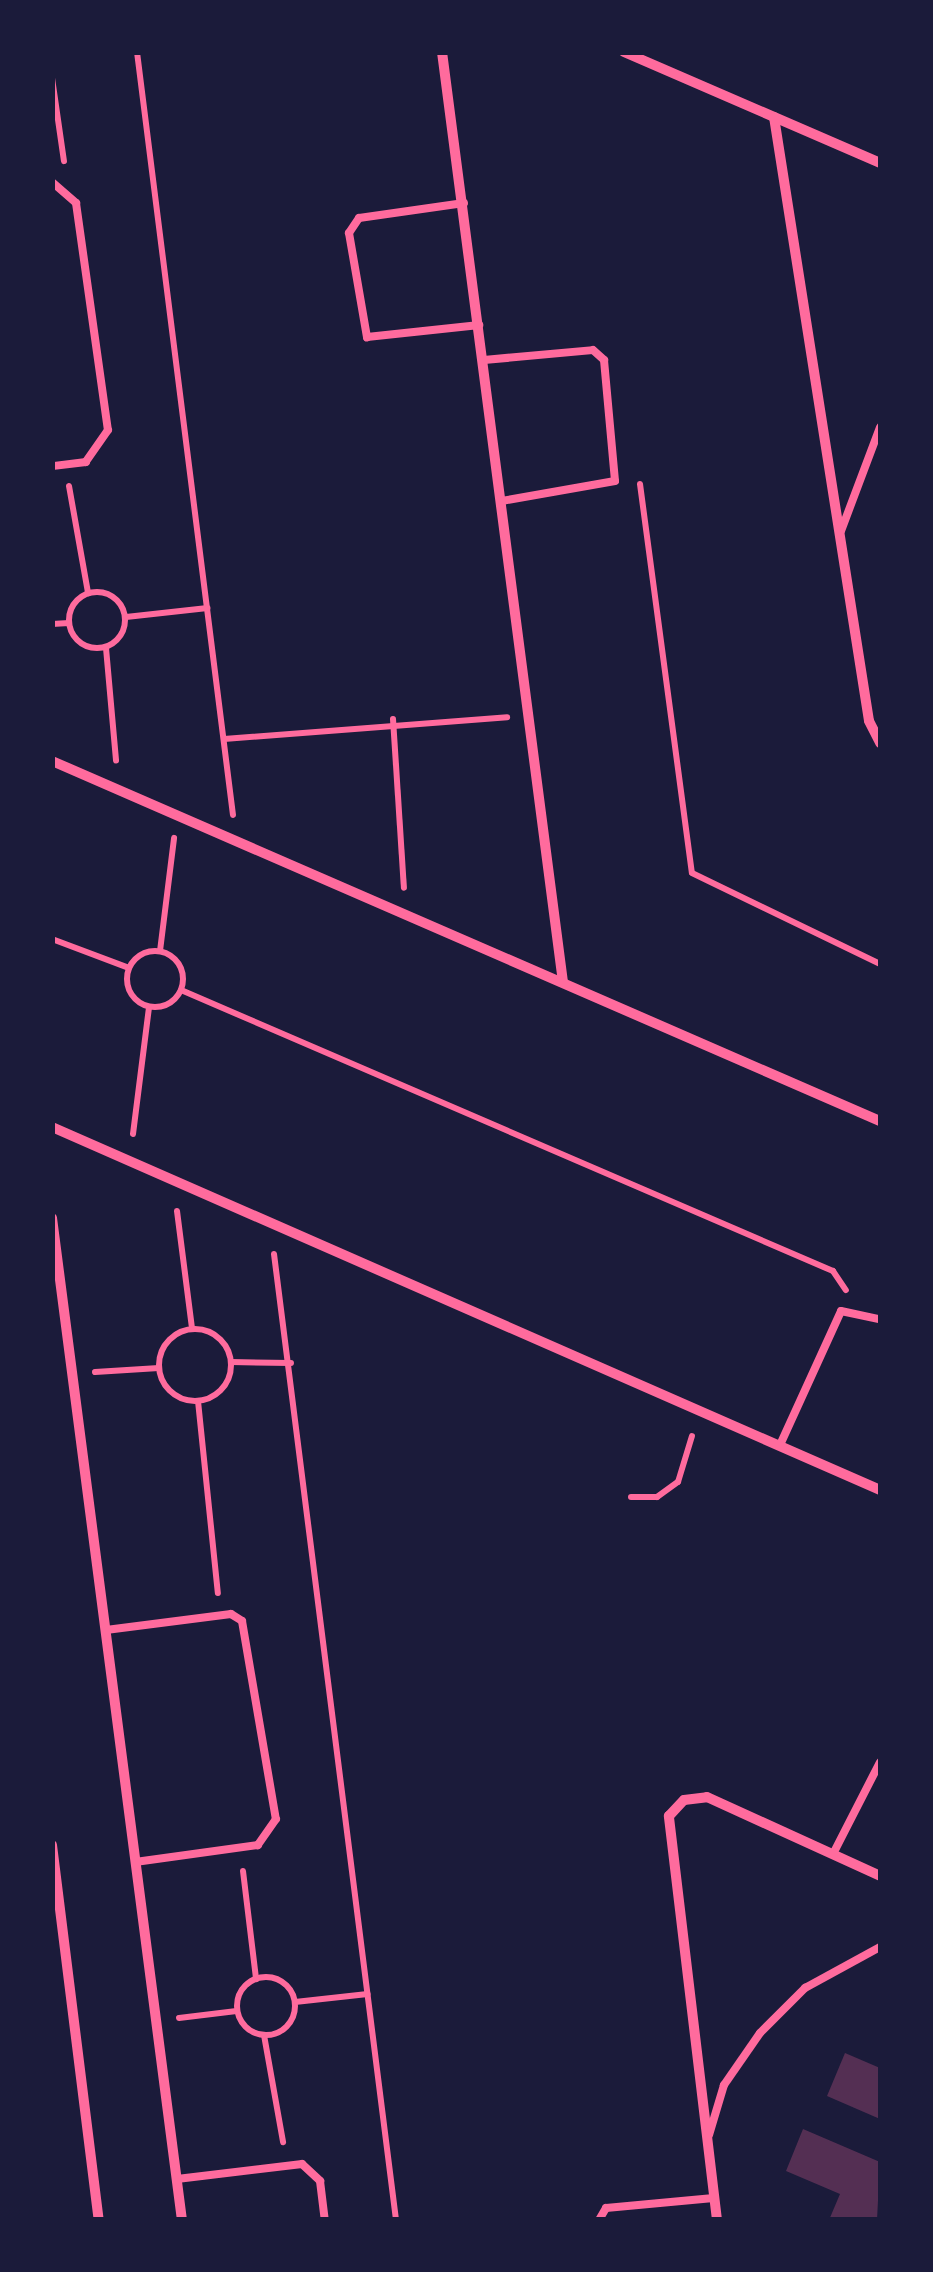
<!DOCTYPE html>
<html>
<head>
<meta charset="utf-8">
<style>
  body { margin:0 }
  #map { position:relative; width:933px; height:2272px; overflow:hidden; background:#1b1b3a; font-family:"IBM Plex Serif",serif }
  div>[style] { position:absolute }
  .building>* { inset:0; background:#542f53 }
  .path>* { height:6px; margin:-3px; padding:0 3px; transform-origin:3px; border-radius:3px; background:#ff6b9d }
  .path>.ring { margin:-3px; padding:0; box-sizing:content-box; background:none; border:6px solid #ff6b9d; border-radius:50% }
  .service>* { height:8px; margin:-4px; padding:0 4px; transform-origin:4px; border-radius:4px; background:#ff6b9d }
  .minor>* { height:10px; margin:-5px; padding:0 5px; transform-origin:5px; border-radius:5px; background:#ff6b9d }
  span { translate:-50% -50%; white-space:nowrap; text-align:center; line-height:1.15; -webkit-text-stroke:9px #1b1b3a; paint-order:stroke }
  .frame { position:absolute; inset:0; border:55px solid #1b1b3a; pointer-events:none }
</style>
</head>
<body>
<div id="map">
  <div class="building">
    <i style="clip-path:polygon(845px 2053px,880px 2068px,880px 2119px,827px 2096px)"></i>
    <i style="clip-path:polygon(803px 2129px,880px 2162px,877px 2220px,829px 2220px,840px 2194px,786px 2171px)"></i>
  </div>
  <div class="path">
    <i style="left:137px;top:52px;width:769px;rotate:82.83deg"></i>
    <i style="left:52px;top:78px;width:84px;rotate:81.8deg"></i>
    <i style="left:640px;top:484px;width:392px;rotate:82.4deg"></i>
    <i style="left:692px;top:873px;width:209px;rotate:25.8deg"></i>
    <i style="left:69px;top:486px;width:109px;rotate:79.9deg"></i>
    <i class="ring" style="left:69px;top:592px;width:50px;height:50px"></i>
    <i style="left:126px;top:617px;width:82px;rotate:-6.3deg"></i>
    <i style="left:52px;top:624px;width:17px;rotate:-3deg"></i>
    <i style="left:106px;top:648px;width:113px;rotate:84.9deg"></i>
    <i style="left:393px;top:719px;width:169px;rotate:86.3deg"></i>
    <i style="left:224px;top:739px;width:284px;rotate:-4.4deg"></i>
    <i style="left:52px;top:939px;width:82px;rotate:20.6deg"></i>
    <i style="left:160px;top:951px;width:114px;rotate:-82.9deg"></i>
    <i class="ring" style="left:127px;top:951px;width:50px;height:50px"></i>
    <i style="left:181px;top:990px;width:710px;rotate:23.32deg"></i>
    <i style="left:833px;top:1271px;width:23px;rotate:56deg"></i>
    <i style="left:133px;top:1134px;width:128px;rotate:-82.8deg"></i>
    <i style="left:177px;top:1211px;width:118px;rotate:82.7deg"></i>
    <i style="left:274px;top:1254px;width:974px;rotate:82.8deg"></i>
    <i class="ring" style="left:159px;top:1329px;width:66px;height:66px"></i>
    <i style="left:231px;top:1362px;width:60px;rotate:1deg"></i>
    <i style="left:95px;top:1372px;width:64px;rotate:-3.6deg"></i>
    <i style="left:198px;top:1401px;width:193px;rotate:84.1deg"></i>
    <i style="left:631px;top:1497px;width:26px"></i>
    <i style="left:657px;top:1497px;width:26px;rotate:-36deg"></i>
    <i style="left:678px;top:1482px;width:48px;rotate:-73.1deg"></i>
    <i style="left:243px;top:1871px;width:109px;rotate:83.1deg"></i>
    <i class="ring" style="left:237px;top:1977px;width:52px;height:52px"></i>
    <i style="left:295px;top:2002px;width:73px;rotate:-6.3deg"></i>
    <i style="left:179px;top:2018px;width:58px;rotate:-6.9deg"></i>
    <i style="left:264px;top:2035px;width:109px;rotate:79.9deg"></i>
  </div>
  <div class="service">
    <i style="left:52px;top:182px;width:32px;rotate:41deg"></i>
    <i style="left:76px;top:203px;width:229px;rotate:82deg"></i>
    <i style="left:108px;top:430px;width:39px;rotate:125deg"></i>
    <i style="left:86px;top:462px;width:34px;rotate:173deg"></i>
    <i style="left:464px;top:203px;width:106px;rotate:171.9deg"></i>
    <i style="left:359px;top:218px;width:18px;rotate:124deg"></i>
    <i style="left:349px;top:233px;width:106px;rotate:80.2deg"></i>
    <i style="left:367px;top:337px;width:113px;rotate:-6.1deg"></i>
    <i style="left:484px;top:360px;width:109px;rotate:-5.2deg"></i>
    <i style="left:593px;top:350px;width:15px;rotate:42deg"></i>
    <i style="left:604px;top:360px;width:121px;rotate:84.8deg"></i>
    <i style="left:615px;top:481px;width:115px;rotate:170deg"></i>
    <i style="left:841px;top:531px;width:111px;rotate:-69.4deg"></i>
    <i style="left:780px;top:1445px;width:147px;rotate:-65.5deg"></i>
    <i style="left:841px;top:1311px;width:40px;rotate:12deg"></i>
    <i style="left:106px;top:1630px;width:126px;rotate:-7.3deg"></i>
    <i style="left:231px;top:1614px;width:13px;rotate:32deg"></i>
    <i style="left:242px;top:1621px;width:201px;rotate:80.3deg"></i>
    <i style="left:276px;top:1819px;width:32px;rotate:125deg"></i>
    <i style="left:258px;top:1845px;width:124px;rotate:172.1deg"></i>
    <i style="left:833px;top:1854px;width:103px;rotate:-62.9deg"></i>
    <i style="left:709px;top:2135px;width:52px;rotate:-73.3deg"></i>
    <i style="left:724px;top:2085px;width:63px;rotate:-55.3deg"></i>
    <i style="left:760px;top:2033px;width:64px;rotate:-45deg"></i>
    <i style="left:805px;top:1988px;width:85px;rotate:-28.7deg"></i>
    <i style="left:177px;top:2179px;width:126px;rotate:-6.8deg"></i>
    <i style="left:302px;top:2164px;width:25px;rotate:43deg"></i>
    <i style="left:320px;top:2181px;width:39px;rotate:83deg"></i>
    <i style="left:599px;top:2220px;width:14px;rotate:-60deg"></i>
    <i style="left:606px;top:2208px;width:108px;rotate:-5.3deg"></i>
  </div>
  <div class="minor">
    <i style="left:442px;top:52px;width:938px;rotate:82.59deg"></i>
    <i style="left:624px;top:52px;width:279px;rotate:23.4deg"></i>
    <i style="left:774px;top:117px;width:611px;rotate:81.06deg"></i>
    <i style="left:869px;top:721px;width:25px;rotate:63deg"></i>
    <i style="left:52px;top:761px;width:903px;rotate:23.5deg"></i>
    <i style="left:52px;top:1127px;width:904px;rotate:23.67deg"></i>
    <i style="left:52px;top:1218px;width:1010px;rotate:82.61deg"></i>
    <i style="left:52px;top:1845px;width:378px;rotate:82.9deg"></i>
    <i style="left:717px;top:2220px;width:407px;rotate:-96.8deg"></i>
    <i style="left:669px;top:1816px;width:22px;rotate:-47deg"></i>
    <i style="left:684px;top:1800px;width:23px;rotate:-7deg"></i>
    <i style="left:707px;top:1797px;width:190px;rotate:24.5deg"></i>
  </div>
  <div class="frame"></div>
</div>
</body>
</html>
